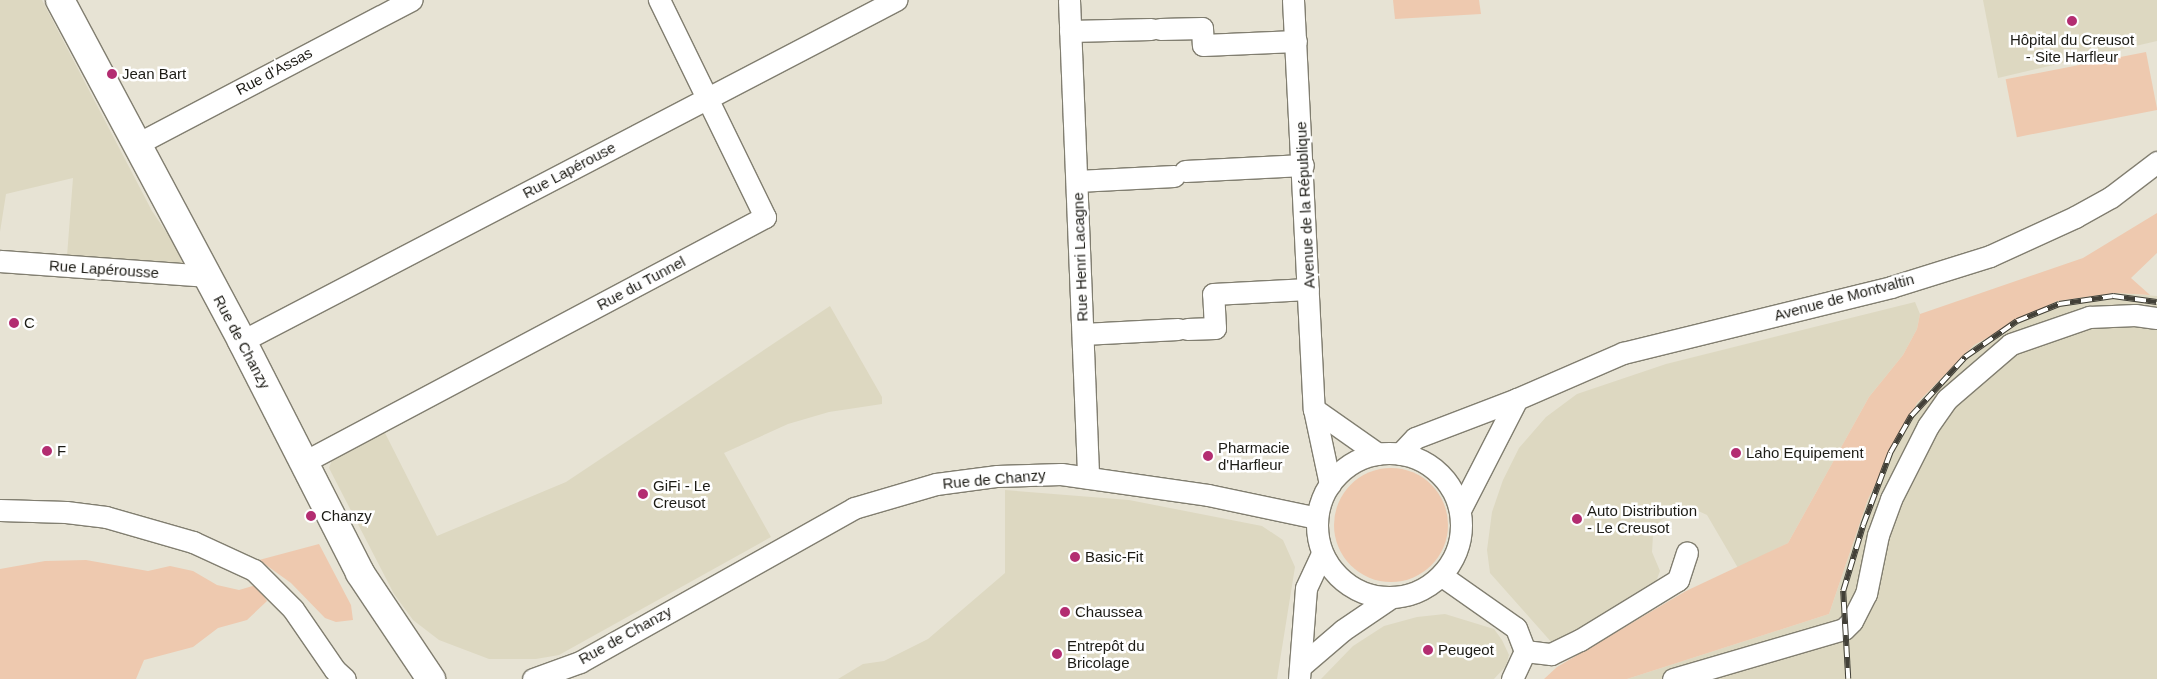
<!DOCTYPE html>
<html>
<head>
<meta charset="utf-8">
<style>
  body { margin:0 }
  #map { position:relative; width:2157px; height:679px; overflow:hidden; background:#e7e3d4; font-family:Helvetica,sans-serif }
  div>[style] { position:absolute }
  .built>* { inset:0; background:#ddd8c1 }
  .green>* { inset:0; background:#eec9af; transform-origin:0 0 }
  .round { border-radius:50% }
  .roads { filter:drop-shadow(1px 0 #817e70) drop-shadow(-1px 0 #817e70) drop-shadow(0 1px #817e70) drop-shadow(0 -1px #817e70) }
  .minor>* { height:21px; margin:-10.5px; padding:0 10.5px; transform-origin:10.5px; border-radius:10.5px; background:#fff }
  .minor>.ring { margin:-10.5px; padding:0; box-sizing:content-box; background:none; border:21px solid #fff; border-radius:50% }
  .major>* { height:28px; margin:-14px; padding:0 14px; transform-origin:14px; border-radius:14px; background:#fff }
  .rail>* { height:5.5px; margin-top:-2.75px; transform-origin:0; background:repeating-linear-gradient(90deg,#fff 0 11px,#424038 0 22px); box-sizing:border-box; border-block:1px solid #424038 }
  .dots>* { width:14px; height:14px; translate:-50% -50%; box-sizing:border-box; border:2px solid #fff; border-radius:50% }
  span { translate:-50% -50%; white-space:nowrap; text-align:center; line-height:1.15; -webkit-text-stroke:5px #fff; paint-order:stroke }
  .poi-label { font-size:15px; color:#1d1c16 }
  .left { translate:0 -50%; text-align:left }
  .street-label { font-size:15px; color:#1d1c16 }
</style>
</head>
<body>
<div id="map">
  <div class="built">
    <i style="clip-path:polygon(0 0,42px 0,152px 211px,188px 264px,67px 256px,73px 178px,6px 194px,0 232px)"></i>
    <i style="clip-path:polygon(1983px 0,2157px 0,2157px 41px,1998px 78px)"></i>
    <i style="clip-path:polygon(2116px 293px,2157px 296px,2157px 679px,1627px 679px,1829px 614px,1868px 499px,1917px 403px,1974px 345px,2057px 301px)"></i>
    <i style="clip-path:polygon(1915px 302px,1920px 314px,1917px 329px,1903px 355px,1869px 397px,1788px 543px,1738px 568px,1707px 515px,1694px 509px,1681px 509px,1669px 514px,1658px 523px,1653px 535px,1652px 552px,1660px 571px,1654px 587px,1553px 644px,1490px 573px,1487px 550px,1492px 512px,1503px 480px,1519px 448px,1546px 417px,1577px 394px,1666px 364px)"></i>
    <i style="clip-path:polygon(830px 306px,882px 397px,882px 404px,829px 412px,788px 424px,724px 453px,771px 537px,559px 655px,536px 659px,489px 659px,439px 640px,413px 620px,394px 594px,329px 468px,335px 452px,384px 431px,437px 536px,566px 482px)"></i>
    <i style="clip-path:polygon(1005px 490px,1129px 500px,1262px 526px,1283px 540px,1295px 567px,1277px 679px,838px 679px,863px 664px,884px 661px,928px 639px,1005px 573px)"></i>
    <i style="clip-path:polygon(1445px 614px,1494px 629px,1502px 640px,1509px 655px,1506px 666px,1494px 679px,1321px 679px,1353px 646px,1384px 626px,1417px 617px)"></i>
  </div>
  <div class="green">
    <i style="clip-path:polygon(1393px 0,1479px 0,1481px 14px,1395px 19px)"></i>
    <i style="left:2146px;top:52px;width:59px;height:143px;rotate:79deg"></i>
    <i style="clip-path:polygon(2157px 213px,2157px 253px,2131px 278px,2150px 295px,2116px 293px,2057px 301px,1974px 345px,1917px 403px,1868px 499px,1829px 614px,1627px 679px,1544px 679px,1557px 667px,1686px 591px,1788px 543px,1869px 397px,1903px 355px,1917px 329px,1920px 314px,2083px 258px)"></i>
    <i class="round" style="left:1334px;top:468px;width:114px;height:114px"></i>
    <i style="clip-path:polygon(319px 544px,351px 605px,353px 620px,336px 622px,325px 618px,291px 583px,259px 560px)"></i>
    <i style="clip-path:polygon(86px 560px,148px 571px,170px 566px,193px 571px,217px 585px,239px 590px,256px 585px,267px 601px,247px 620px,218px 628px,193px 647px,144px 660px,136px 679px,0 679px,0 569px,45px 561px)"></i>
  </div>
  <div class="roads">
    <div class="minor">
      <i style="left:1069px;top:0;width:478px;rotate:87.7deg"></i>
      <i style="left:1293px;top:0;width:410px;rotate:87.1deg"></i>
      <i style="left:1314px;top:409px;width:77px;rotate:78deg"></i>
      <i style="left:1160px;top:29px;width:42px;rotate:-1.4deg"></i>
      <i style="left:1202px;top:28px;width:17px;rotate:87deg"></i>
      <i style="left:1203px;top:45px;width:93px;rotate:-2.5deg"></i>
      <i style="left:1070px;top:31px;width:81px;rotate:-1.4deg"></i>
      <i style="left:137px;top:144px;width:310px;rotate:-27.7deg"></i>
      <i style="left:1185px;top:171px;width:118px;rotate:-2.9deg"></i>
      <i style="left:1077px;top:181px;width:97px;rotate:-3deg"></i>
      <i style="left:0;top:261px;width:209px;rotate:4.1deg"></i>
      <i style="left:1187px;top:329px;width:28px;rotate:-2deg"></i>
      <i style="left:1215px;top:328px;width:34px;rotate:-93deg"></i>
      <i style="left:1213px;top:294px;width:95px;rotate:-3deg"></i>
      <i style="left:1083px;top:334px;width:95px;rotate:-3deg"></i>
      <i style="left:242px;top:341px;width:738px;rotate:-27.54deg"></i>
      <i style="left:1314px;top:409px;width:78px;rotate:35.1deg"></i>
      <i class="ring" style="left:1317px;top:453px;width:123px;height:123px"></i>
      <i style="left:1400px;top:454px;width:22px;rotate:-47deg"></i>
      <i style="left:1415px;top:438px;width:109px;rotate:-20.9deg"></i>
      <i style="left:1517px;top:399px;width:116px;rotate:-23.5deg"></i>
      <i style="left:1623px;top:353px;width:276px;rotate:-13.8deg"></i>
      <i style="left:1891px;top:287px;width:104px;rotate:-17.4deg"></i>
      <i style="left:1990px;top:256px;width:94px;rotate:-24.6deg"></i>
      <i style="left:2075px;top:217px;width:41px;rotate:-29.1deg"></i>
      <i style="left:2111px;top:197px;width:58px;rotate:-37.3deg"></i>
      <i style="left:304px;top:462px;width:522px;rotate:-27.99deg"></i>
      <i style="left:765px;top:217px;width:242px;rotate:-116deg"></i>
      <i style="left:0;top:510px;width:66px;rotate:1.7deg"></i>
      <i style="left:66px;top:512px;width:40px;rotate:7.1deg"></i>
      <i style="left:106px;top:517px;width:91px;rotate:16deg"></i>
      <i style="left:193px;top:542px;width:67px;rotate:24.7deg"></i>
      <i style="left:254px;top:570px;width:55px;rotate:45deg"></i>
      <i style="left:293px;top:609px;width:74px;rotate:55.5deg"></i>
      <i style="left:335px;top:670px;width:13px;rotate:42deg"></i>
      <i style="left:1460px;top:510px;width:125px;rotate:-62.8deg"></i>
      <i style="left:1442px;top:576px;width:90px;rotate:35.1deg"></i>
      <i style="left:1516px;top:628px;width:25px;rotate:69deg"></i>
      <i style="left:1525px;top:651px;width:31px;rotate:115deg"></i>
      <i style="left:1525px;top:651px;width:26px;rotate:7deg"></i>
      <i style="left:1551px;top:654px;width:32px;rotate:-26deg"></i>
      <i style="left:1580px;top:640px;width:115px;rotate:-31.5deg"></i>
      <i style="left:1678px;top:580px;width:29px;rotate:-72deg"></i>
      <i style="left:1301px;top:666px;width:55px;rotate:-40.6deg"></i>
      <i style="left:1343px;top:630px;width:57px;rotate:-34.2deg"></i>
      <i style="left:533px;top:679px;width:50px;rotate:-19.9deg"></i>
      <i style="left:580px;top:662px;width:314px;rotate:-29.3deg"></i>
      <i style="left:854px;top:508px;width:85px;rotate:-16.3deg"></i>
      <i style="left:936px;top:484px;width:62px;rotate:-7.5deg"></i>
      <i style="left:997px;top:476px;width:64px;rotate:-1.8deg"></i>
      <i style="left:1061px;top:474px;width:148px;rotate:8.1deg"></i>
      <i style="left:1208px;top:495px;width:111px;rotate:11.9deg"></i>
      <i style="left:1299px;top:679px;width:91px;rotate:-85.6deg"></i>
      <i style="left:1306px;top:588px;width:38px;rotate:-65deg"></i>
      <i style="left:1673px;top:679px;width:178px;rotate:-16.3deg"></i>
      <i style="left:1844px;top:629px;width:11px;rotate:-45deg"></i>
      <i style="left:1852px;top:621px;width:30px;rotate:-63deg"></i>
      <i style="left:1866px;top:594px;width:60px;rotate:-78.5deg"></i>
      <i style="left:1878px;top:535px;width:38px;rotate:-70deg"></i>
      <i style="left:1891px;top:499px;width:82px;rotate:-63.1deg"></i>
      <i style="left:1928px;top:426px;width:33px;rotate:-55deg"></i>
      <i style="left:1947px;top:399px;width:84px;rotate:-40.7deg"></i>
      <i style="left:2011px;top:344px;width:83px;rotate:-19.1deg"></i>
      <i style="left:2089px;top:317px;width:46px;rotate:-2.5deg"></i>
      <i style="left:2135px;top:315px;width:22px;rotate:8deg"></i>
    </div>
    <div class="major">
      <i style="left:60px;top:0;width:387px;rotate:61.9deg"></i>
      <i style="left:242px;top:341px;width:260px;rotate:63deg"></i>
      <i style="left:360px;top:573px;width:128px;rotate:56.2deg"></i>
    </div>
  </div>
  <div class="rail">
    <i style="left:1848px;top:679px;width:88px;rotate:-93.3deg"></i>
    <i style="left:1843px;top:591px;width:69px;rotate:-73.1deg"></i>
    <i style="left:1863px;top:525px;width:77px;rotate:-69.4deg"></i>
    <i style="left:1890px;top:453px;width:43px;rotate:-60.4deg"></i>
    <i style="left:1911px;top:416px;width:80px;rotate:-47.5deg"></i>
    <i style="left:1965px;top:357px;width:63px;rotate:-34.7deg"></i>
    <i style="left:2017px;top:321px;width:45px;rotate:-22deg"></i>
    <i style="left:2059px;top:304px;width:55px;rotate:-8.4deg"></i>
    <i style="left:2113px;top:296px;width:44px;rotate:7.8deg"></i>
  </div>
  <div class="dots">
    <i style="left:2072px;top:21px;background:#b32d71"></i>
    <i style="left:112px;top:74px;background:#b32d71"></i>
    <i style="left:14px;top:323px;background:#b32d71"></i>
    <i style="left:47px;top:451px;background:#b32d71"></i>
    <i style="left:1736px;top:453px;background:#b32d71"></i>
    <i style="left:1208px;top:456px;background:#b32d71"></i>
    <i style="left:643px;top:494px;background:#b32d71"></i>
    <i style="left:311px;top:516px;background:#b32d71"></i>
    <i style="left:1577px;top:519px;background:#b32d71"></i>
    <i style="left:1075px;top:557px;background:#b32d71"></i>
    <i style="left:1065px;top:612px;background:#b32d71"></i>
    <i style="left:1428px;top:650px;background:#b32d71"></i>
    <i style="left:1057px;top:654px;background:#b32d71"></i>
  </div>
  <div class="poi-label">
    <span style="left:2072px;top:48px">Hôpital du Creusot<br>- Site Harfleur</span>
    <span class="left" style="left:122px;top:74px">Jean Bart</span>
    <span class="left" style="left:24px;top:323px">C</span>
    <span class="left" style="left:1218px;top:456px">Pharmacie<br>d'Harfleur</span>
    <span class="left" style="left:57px;top:451px">F</span>
    <span class="left" style="left:1746px;top:453px">Laho Equipement</span>
    <span class="left" style="left:653px;top:494px">GiFi - Le<br>Creusot</span>
    <span class="left" style="left:1587px;top:519px">Auto Distribution<br>- Le Creusot</span>
    <span class="left" style="left:321px;top:516px">Chanzy</span>
    <span class="left" style="left:1085px;top:557px">Basic-Fit</span>
    <span class="left" style="left:1075px;top:612px">Chaussea</span>
    <span class="left" style="left:1067px;top:654px">Entrepôt du<br>Bricolage</span>
    <span class="left" style="left:1438px;top:650px">Peugeot</span>
  </div>
  <div class="street-label">
    <span style="left:274px;top:71px;rotate:-28deg">Rue d'Assas</span>
    <span style="left:569px;top:170px;rotate:-28deg">Rue Lapérouse</span>
    <span style="left:1305px;top:205px;rotate:-93deg">Avenue de la République</span>
    <span style="left:1080px;top:257px;rotate:-92deg">Rue Henri Lacagne</span>
    <span style="left:104px;top:269px;rotate:4deg">Rue Lapérousse</span>
    <span style="left:641px;top:283px;rotate:-28deg">Rue du Tunnel</span>
    <span style="left:1844px;top:297px;rotate:-15deg">Avenue de Montvaltin</span>
    <span style="left:242px;top:342px;rotate:62deg">Rue de Chanzy</span>
    <span style="left:994px;top:479px;rotate:-5deg">Rue de Chanzy</span>
    <span style="left:625px;top:635px;rotate:-29deg">Rue de Chanzy</span>
  </div>
</div>
</body>
</html>
